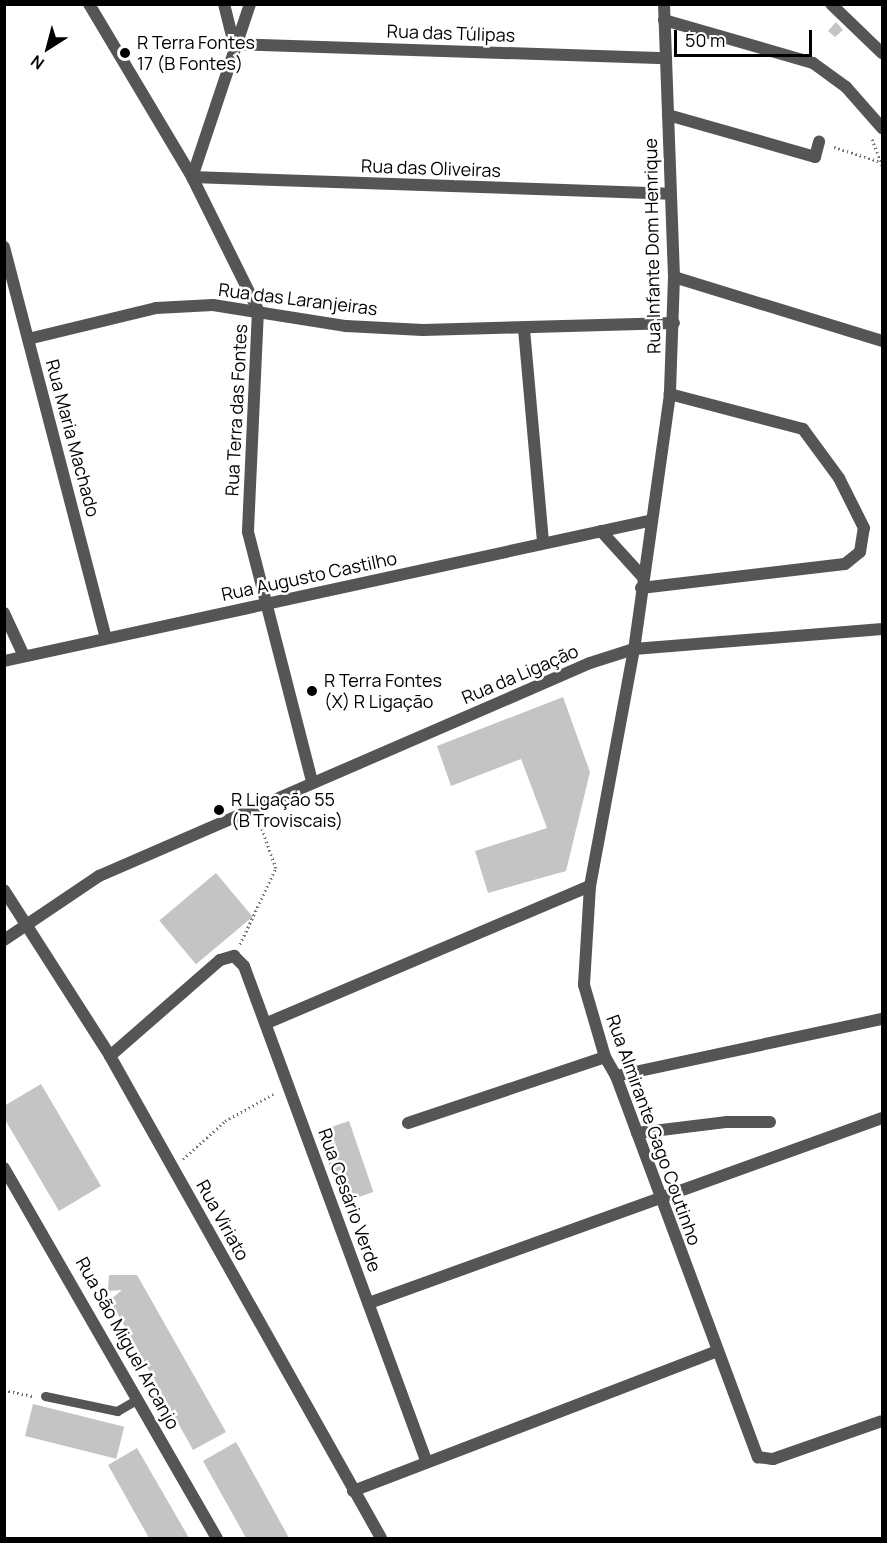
<!DOCTYPE html>
<html>
<head>
<meta charset="utf-8">
<style>
  body { margin:0 }
  #map { position:relative; width:887px; height:1543px; overflow:hidden; background:#fff; font-family:Manrope,sans-serif }
  div>[style] { position:absolute }
  .building>* { inset:0; background:#c4c4c4; transform-origin:0 0 }
  .path>* { height:3px; margin-top:-1.5px; transform-origin:0; background:repeating-linear-gradient(90deg,#777 0 1.5px,transparent 0 4.5px) }
  .service>* { height:9px; margin:-4.5px; padding:0 4.5px; transform-origin:4.5px; border-radius:4.5px; background:#555 }
  .pedestrian>* { height:12px; margin:-6px; padding:0 6px; transform-origin:6px; border-radius:6px; background:#555 }
  .minor>* { height:12px; margin:-6px; padding:0 6px; transform-origin:6px; border-radius:6px; background:#555 }
  .dots>* { width:16px; height:16px; translate:-50% -50%; box-sizing:border-box; border:3px solid #fff; border-radius:50% }
  span { translate:-50% -50%; white-space:nowrap; text-align:center; line-height:1.15; -webkit-text-stroke:5px #fff; paint-order:stroke }
  .street-label { font-size:18px; color:#000 }
  .poi-label { font-size:18px; color:#000 }
  .left { translate:0 -50%; text-align:left }
  .frame { position:absolute; inset:0; border:6px solid #000; pointer-events:none }
  .north { position:absolute; left:18px; top:18px; width:60px; height:60px; -webkit-text-stroke:4px #fff; paint-order:stroke; rotate:216deg; font-size:16px; font-weight:700; line-height:24px; text-align:center; color:#000 }
  .north::after { content:''; display:block; margin:auto; width:21px; height:27px; background:#000; clip-path:polygon(50% 0,100% 100%,50% 72%,0 100%) }
  .scale { position:absolute; left:674px; top:30px; width:138px; height:27px; box-sizing:border-box; border:3px solid #000; border-top:0; padding-left:8px; font-size:18px; line-height:21px; white-space:nowrap; color:#000; -webkit-text-stroke:4px #fff; paint-order:stroke }
</style>
</head>
<body>
<div id="map">
  <div class="building">
    <i style="clip-path:polygon(836px 22px,843px 30px,835px 37px,828px 31px)"></i>
    <i style="clip-path:polygon(563px 697px,590px 772px,566px 871px,488px 893px,475px 851px,547px 828px,521px 759px,451px 786px,437px 746px)"></i>
    <i style="left:216px;top:873px;width:57px;height:74px;rotate:50deg"></i>
    <i style="clip-path:polygon(41px 1084px,101px 1186px,59px 1211px,4px 1118px,4px 1106px)"></i>
    <i style="left:349px;top:1121px;width:75px;height:33px;rotate:71deg"></i>
    <i style="clip-path:polygon(109px 1275px,137px 1275px,226px 1432px,193px 1450px,110px 1300px,122px 1290px,108px 1291px)"></i>
    <i style="left:33px;top:1404px;width:94px;height:33px;rotate:14deg"></i>
    <i style="clip-path:polygon(236px 1442px,289px 1538px,246px 1538px,203px 1461px)"></i>
    <i style="clip-path:polygon(137px 1448px,189px 1538px,149px 1538px,108px 1465px)"></i>
  </div>
  <div class="path">
    <i style="left:872px;top:139px;width:28px;rotate:69deg"></i>
    <i style="left:834px;top:147px;width:49px;rotate:17.7deg"></i>
    <i style="left:240px;top:944px;width:84px;rotate:-64.7deg"></i>
    <i style="left:276px;top:868px;width:50px;rotate:-109.9deg"></i>
    <i style="left:183px;top:1159px;width:57px;rotate:-42.1deg"></i>
    <i style="left:225px;top:1121px;width:57px;rotate:-29.2deg"></i>
    <i style="left:4px;top:1390px;width:29px;rotate:12deg"></i>
  </div>
  <div class="service">
    <i style="left:45px;top:1396px;width:74px;rotate:11.8deg"></i>
    <i style="left:117px;top:1411px;width:24px;rotate:-30deg"></i>
  </div>
  <div class="pedestrian">
    <i style="left:664px;top:20px;width:155px;rotate:16.1deg"></i>
    <i style="left:813px;top:63px;width:41px;rotate:36deg"></i>
    <i style="left:846px;top:87px;width:55px;rotate:48.7deg"></i>
  </div>
  <div class="minor">
    <i style="left:89px;top:4px;width:201px;rotate:59.2deg"></i>
    <i style="left:192px;top:177px;width:148px;rotate:63.6deg"></i>
    <i style="left:258px;top:310px;width:222px;rotate:92.6deg"></i>
    <i style="left:248px;top:532px;width:258px;rotate:75.6deg"></i>
    <i style="left:224px;top:4px;width:41px;rotate:76deg"></i>
    <i style="left:250px;top:4px;width:182px;rotate:108.5deg"></i>
    <i style="left:192px;top:177px;width:478px;rotate:2deg"></i>
    <i style="left:664px;top:4px;width:273px;rotate:87.9deg"></i>
    <i style="left:674px;top:277px;width:117px;rotate:92deg"></i>
    <i style="left:670px;top:394px;width:258px;rotate:98deg"></i>
    <i style="left:634px;top:649px;width:241px;rotate:100.5deg"></i>
    <i style="left:590px;top:886px;width:99px;rotate:93.5deg"></i>
    <i style="left:584px;top:985px;width:75px;rotate:73.7deg"></i>
    <i style="left:605px;top:1057px;width:22px;rotate:60deg"></i>
    <i style="left:616px;top:1076px;width:407px;rotate:69.6deg"></i>
    <i style="left:758px;top:1457px;width:15px;rotate:8deg"></i>
    <i style="left:773px;top:1459px;width:115px;rotate:-19.2deg"></i>
    <i style="left:831px;top:4px;width:71px;rotate:43.9deg"></i>
    <i style="left:234px;top:44px;width:432px;rotate:1.9deg"></i>
    <i style="left:668px;top:115px;width:153px;rotate:15.9deg"></i>
    <i style="left:815px;top:157px;width:16px;rotate:-75deg"></i>
    <i style="left:4px;top:247px;width:404px;rotate:75.4deg"></i>
    <i style="left:674px;top:277px;width:218px;rotate:17.1deg"></i>
    <i style="left:524px;top:329px;width:215px;rotate:84.9deg"></i>
    <i style="left:28px;top:339px;width:132px;rotate:-13.6deg"></i>
    <i style="left:156px;top:308px;width:57px;rotate:-3deg"></i>
    <i style="left:213px;top:305px;width:135px;rotate:9deg"></i>
    <i style="left:346px;top:326px;width:77px;rotate:3deg"></i>
    <i style="left:423px;top:330px;width:251px;rotate:-1.6deg"></i>
    <i style="left:601px;top:531px;width:61px;rotate:47.7deg"></i>
    <i style="left:641px;top:588px;width:205px;rotate:-6.7deg"></i>
    <i style="left:845px;top:564px;width:19px;rotate:-39deg"></i>
    <i style="left:860px;top:552px;width:24px;rotate:-81deg"></i>
    <i style="left:864px;top:528px;width:56px;rotate:-116.6deg"></i>
    <i style="left:839px;top:478px;width:61px;rotate:-126.3deg"></i>
    <i style="left:803px;top:429px;width:138px;rotate:-165.3deg"></i>
    <i style="left:4px;top:613px;width:47px;rotate:65.1deg"></i>
    <i style="left:4px;top:661px;width:659px;rotate:-12.26deg"></i>
    <i style="left:4px;top:890px;width:197px;rotate:57.4deg"></i>
    <i style="left:110px;top:1056px;width:553px;rotate:60.65deg"></i>
    <i style="left:4px;top:940px;width:115px;rotate:-34deg"></i>
    <i style="left:99px;top:876px;width:535px;rotate:-23.45deg"></i>
    <i style="left:590px;top:663px;width:46px;rotate:-17.7deg"></i>
    <i style="left:634px;top:649px;width:249px;rotate:-4.6deg"></i>
    <i style="left:267px;top:1023px;width:351px;rotate:-23deg"></i>
    <i style="left:110px;top:1056px;width:146px;rotate:-41.1deg"></i>
    <i style="left:220px;top:960px;width:15px;rotate:-16deg"></i>
    <i style="left:234px;top:956px;width:14px;rotate:45deg"></i>
    <i style="left:244px;top:966px;width:526px;rotate:69.78deg"></i>
    <i style="left:616px;top:1076px;width:272px;rotate:-12.1deg"></i>
    <i style="left:408px;top:1123px;width:208px;rotate:-18.5deg"></i>
    <i style="left:637px;top:1133px;width:91px;rotate:-7deg"></i>
    <i style="left:727px;top:1122px;width:43px"></i>
    <i style="left:4px;top:1168px;width:427px;rotate:60.1deg"></i>
    <i style="left:369px;top:1303px;width:545px;rotate:-19.83deg"></i>
    <i style="left:353px;top:1491px;width:388px;rotate:-21deg"></i>
  </div>
  <div class="dots">
    <i style="left:125px;top:53px;background:#000"></i>
    <i style="left:312px;top:691px;background:#000"></i>
    <i style="left:219px;top:810px;background:#000"></i>
  </div>
  <div class="street-label">
    <span style="left:451px;top:33px;rotate:2deg">Rua das Túlipas</span>
    <span style="left:431px;top:168px;rotate:2deg">Rua das Oliveiras</span>
    <span style="left:652px;top:246px;rotate:-91deg">Rua Infante Dom Henrique</span>
    <span style="left:298px;top:299px;rotate:7deg">Rua das Laranjeiras</span>
    <span style="left:236px;top:410px;rotate:-87deg">Rua Terra das Fontes</span>
    <span style="left:73px;top:438px;rotate:75deg">Rua Maria Machado</span>
    <span style="left:309px;top:576px;rotate:-12deg">Rua Augusto Castilho</span>
    <span style="left:520px;top:674px;rotate:-23deg">Rua da Ligação</span>
    <span style="left:654px;top:1130px;rotate:70deg">Rua Almirante Gago Coutinho</span>
    <span style="left:350px;top:1200px;rotate:70deg">Rua Cesário Verde</span>
    <span style="left:223px;top:1220px;rotate:61deg">Rua Viriato</span>
    <span style="left:128px;top:1343px;rotate:61deg">Rua São Miguel Arcanjo</span>
  </div>
  <div class="poi-label">
    <span class="left" style="left:137px;top:53px">R Terra Fontes<br>17 (B Fontes)</span>
    <span class="left" style="left:324px;top:691px">R Terra Fontes<br>(X) R Ligação</span>
    <span class="left" style="left:231px;top:810px">R Ligação 55<br>(B Troviscais)</span>
  </div>
  <div class="frame"></div>
  <div class="north">N</div>
  <div class="scale">50 m</div>
</div>
</body>
</html>
